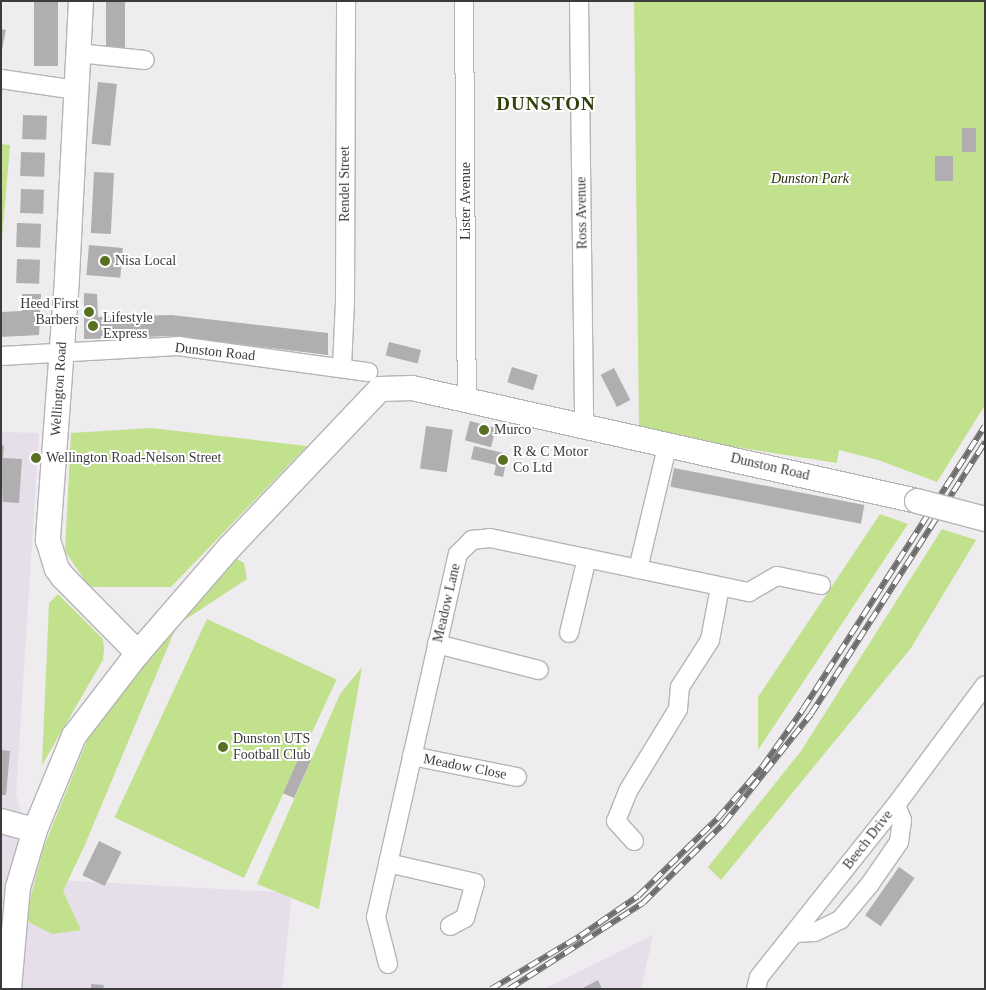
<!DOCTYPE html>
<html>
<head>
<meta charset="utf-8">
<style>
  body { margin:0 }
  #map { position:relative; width:986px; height:990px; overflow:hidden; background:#eeecef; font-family:"Times New Roman",serif }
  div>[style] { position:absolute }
  .built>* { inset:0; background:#e6dfe9 }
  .green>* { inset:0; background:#c2e18c; transform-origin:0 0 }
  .building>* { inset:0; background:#b0aeb1; transform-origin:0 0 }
  .roads { filter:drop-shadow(1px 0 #b6b4b7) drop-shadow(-1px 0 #b6b4b7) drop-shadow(0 1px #b6b4b7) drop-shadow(0 -1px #b6b4b7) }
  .street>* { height:18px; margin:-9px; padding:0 9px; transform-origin:9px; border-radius:9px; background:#fff }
  .secondary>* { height:24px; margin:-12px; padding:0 12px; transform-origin:12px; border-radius:12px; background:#fff }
  .rail>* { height:5.5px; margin-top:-2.75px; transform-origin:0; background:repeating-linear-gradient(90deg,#fff 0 11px,#6d6d6e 0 22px); box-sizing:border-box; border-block:1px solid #6d6d6e }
  .bridges { filter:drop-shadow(1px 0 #b6b4b7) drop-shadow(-1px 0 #b6b4b7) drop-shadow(0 1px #b6b4b7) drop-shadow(0 -1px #b6b4b7) }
  .secondary-bridge>* { height:24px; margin:-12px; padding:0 12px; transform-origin:12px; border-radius:12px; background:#fff }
  .dots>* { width:14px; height:14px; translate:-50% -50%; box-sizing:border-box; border:2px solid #fff; border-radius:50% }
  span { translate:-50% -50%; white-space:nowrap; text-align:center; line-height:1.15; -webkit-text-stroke:4px #fff; paint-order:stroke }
  .park-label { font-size:14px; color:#24300a; font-style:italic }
  .street-label { font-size:14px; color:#3b3b3c }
  .poi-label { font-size:14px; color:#3b3b3c }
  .left { translate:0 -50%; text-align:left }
  .right { translate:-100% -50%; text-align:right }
  .district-label { font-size:19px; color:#304008; font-weight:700; letter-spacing:1px }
  .frame { position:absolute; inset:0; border:2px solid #3b3b3c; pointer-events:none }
</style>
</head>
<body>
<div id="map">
  <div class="built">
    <i style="clip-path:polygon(1px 432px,39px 433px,16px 795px,42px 879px,292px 893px,282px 989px,1px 989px)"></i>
    <i style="clip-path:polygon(653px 935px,641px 989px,544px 989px)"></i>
  </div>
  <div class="green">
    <i style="clip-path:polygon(634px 1px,985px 1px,985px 405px,937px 482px,878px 460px,839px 450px,837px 463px,639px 432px)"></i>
    <i style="clip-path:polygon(1px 144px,10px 145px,1px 251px)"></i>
    <i style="clip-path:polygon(151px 428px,307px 446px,171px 587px,89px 587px,65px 551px,71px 433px)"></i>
    <i style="clip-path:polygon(880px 514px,908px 524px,758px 750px,758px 697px)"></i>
    <i style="clip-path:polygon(942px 529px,976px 540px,911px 648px,721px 880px,708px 867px,801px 751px)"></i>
    <i style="clip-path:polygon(230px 555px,244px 563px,247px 579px,177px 625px,84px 847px,63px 891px,81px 930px,52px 934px,25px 920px,43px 849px,88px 738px)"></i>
    <i style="clip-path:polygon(58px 594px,103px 639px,104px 650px,103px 660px,42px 765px,49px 603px)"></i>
    <i style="left:207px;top:619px;width:143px;height:219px;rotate:25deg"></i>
    <i style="clip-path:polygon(362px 667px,319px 909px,257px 884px,340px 694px)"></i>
  </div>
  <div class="building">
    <i style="left:34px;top:1px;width:24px;height:65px"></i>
    <i style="left:106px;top:1px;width:19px;height:47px"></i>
    <i style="left:1px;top:29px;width:5px;height:24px;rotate:11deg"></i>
    <i style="left:98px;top:82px;width:19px;height:62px;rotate:6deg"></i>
    <i style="left:23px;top:115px;width:24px;height:24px;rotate:2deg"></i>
    <i style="left:962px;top:128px;width:14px;height:24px"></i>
    <i style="left:21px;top:152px;width:24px;height:24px;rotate:2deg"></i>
    <i style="left:935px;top:156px;width:18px;height:25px"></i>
    <i style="left:94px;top:172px;width:20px;height:61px;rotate:3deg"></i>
    <i style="left:21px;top:189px;width:23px;height:24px;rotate:2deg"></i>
    <i style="left:17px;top:223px;width:24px;height:24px;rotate:2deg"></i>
    <i style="left:89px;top:245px;width:34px;height:30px;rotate:5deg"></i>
    <i style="left:17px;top:259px;width:23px;height:24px;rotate:2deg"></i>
    <i style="clip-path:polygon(84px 293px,97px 294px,98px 317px,172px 315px,328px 333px,328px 355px,172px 336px,84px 339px)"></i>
    <i style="clip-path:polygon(22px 294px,41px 294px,39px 335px,1px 337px,1px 312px,22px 311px)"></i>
    <i style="left:389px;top:342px;width:33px;height:14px;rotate:14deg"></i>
    <i style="left:512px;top:367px;width:27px;height:16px;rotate:17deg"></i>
    <i style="left:614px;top:368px;width:36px;height:15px;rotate:63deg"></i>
    <i style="left:470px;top:421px;width:27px;height:20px;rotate:15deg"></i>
    <i style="left:426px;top:426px;width:27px;height:43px;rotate:8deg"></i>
    <i style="clip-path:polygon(1px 445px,4px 446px,3px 458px,22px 459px,19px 503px,3px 502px,3px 513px)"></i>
    <i style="clip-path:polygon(474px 446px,508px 454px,503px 477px,494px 475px,496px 465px,471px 459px)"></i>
    <i style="left:674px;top:468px;width:194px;height:19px;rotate:11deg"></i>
    <i style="clip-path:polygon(1px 750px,10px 751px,6px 795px,1px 795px)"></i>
    <i style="left:301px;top:753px;width:12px;height:44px;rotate:24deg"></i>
    <i style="left:99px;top:841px;width:25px;height:38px;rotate:26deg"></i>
    <i style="left:899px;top:867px;width:19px;height:59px;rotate:35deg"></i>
    <i style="clip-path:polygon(598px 980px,602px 989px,581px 989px)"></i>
    <i style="clip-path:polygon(91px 984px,104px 985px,103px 989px,91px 989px)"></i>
  </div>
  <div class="roads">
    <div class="street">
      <i style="left:464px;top:1px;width:399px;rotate:89.6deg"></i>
      <i style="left:579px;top:1px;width:423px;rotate:89.3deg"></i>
      <i style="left:78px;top:53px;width:67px;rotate:6deg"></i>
      <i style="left:1px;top:79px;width:76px;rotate:8.3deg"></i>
      <i style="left:1px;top:356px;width:177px;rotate:-3.2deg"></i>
      <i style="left:178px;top:346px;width:192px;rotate:7.8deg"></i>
      <i style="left:342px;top:367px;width:67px;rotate:-87.4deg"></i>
      <i style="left:345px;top:300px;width:299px;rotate:-89.8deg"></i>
      <i style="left:638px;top:569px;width:130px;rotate:-76.6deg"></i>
      <i style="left:569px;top:633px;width:77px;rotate:-76.5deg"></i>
      <i style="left:437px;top:644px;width:105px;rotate:14.3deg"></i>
      <i style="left:412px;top:756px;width:107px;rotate:11.3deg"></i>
      <i style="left:634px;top:841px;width:27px;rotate:-132deg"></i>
      <i style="left:616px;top:821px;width:32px;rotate:-68deg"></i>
      <i style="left:628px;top:791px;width:96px;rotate:-58.6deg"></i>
      <i style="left:678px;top:709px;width:22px;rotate:-85deg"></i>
      <i style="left:680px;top:687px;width:56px;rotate:-57.4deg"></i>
      <i style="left:710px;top:640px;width:54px;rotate:-79.3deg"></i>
      <i style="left:388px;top:863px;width:89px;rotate:12.9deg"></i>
      <i style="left:475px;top:883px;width:36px;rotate:106deg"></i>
      <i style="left:465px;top:918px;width:17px;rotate:152deg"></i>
      <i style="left:795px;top:933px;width:20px;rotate:-3deg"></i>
      <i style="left:815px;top:932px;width:28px;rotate:-26deg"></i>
      <i style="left:840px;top:920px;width:47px;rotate:-50.2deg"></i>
      <i style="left:870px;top:884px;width:51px;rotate:-55.4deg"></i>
      <i style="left:899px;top:842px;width:22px;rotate:-82deg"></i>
      <i style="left:902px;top:820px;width:16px;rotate:-112deg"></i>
      <i style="left:388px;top:964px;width:49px;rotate:-104.3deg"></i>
      <i style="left:376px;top:917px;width:372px;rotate:-77.3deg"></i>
      <i style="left:458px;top:554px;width:20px;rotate:-45deg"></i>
      <i style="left:472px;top:540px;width:18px;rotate:-6deg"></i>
      <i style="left:490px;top:538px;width:265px;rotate:11.8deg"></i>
      <i style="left:749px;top:592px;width:32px;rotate:-30deg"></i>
      <i style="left:777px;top:576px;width:45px;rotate:11.6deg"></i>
      <i style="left:756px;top:989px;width:12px;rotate:-76deg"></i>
      <i style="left:759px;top:977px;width:220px;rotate:-51.5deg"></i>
      <i style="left:896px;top:805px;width:149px;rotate:-53.4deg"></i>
    </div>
    <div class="secondary">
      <i style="left:81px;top:1px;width:278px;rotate:92.9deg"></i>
      <i style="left:67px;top:279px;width:262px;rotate:94.2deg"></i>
      <i style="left:48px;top:540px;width:30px;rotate:73deg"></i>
      <i style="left:57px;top:569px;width:10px;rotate:53deg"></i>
      <i style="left:63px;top:577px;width:107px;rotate:45.4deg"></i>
      <i style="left:1px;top:821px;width:35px;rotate:15deg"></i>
      <i style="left:9px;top:989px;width:102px;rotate:-85deg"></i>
      <i style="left:18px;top:887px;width:59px;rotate:-73.4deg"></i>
      <i style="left:35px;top:830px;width:102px;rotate:-67.5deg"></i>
      <i style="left:74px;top:736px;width:105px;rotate:-52.4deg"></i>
      <i style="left:138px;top:653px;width:139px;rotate:-49.1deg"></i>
      <i style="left:229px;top:548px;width:219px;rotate:-46.5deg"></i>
      <i style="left:380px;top:389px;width:32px;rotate:-2deg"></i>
      <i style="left:412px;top:388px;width:517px;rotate:12.61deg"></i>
    </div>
  </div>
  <div class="rail">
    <i style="left:491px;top:989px;width:104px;rotate:-30.8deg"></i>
    <i style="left:580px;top:936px;width:70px;rotate:-34.6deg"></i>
    <i style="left:638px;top:896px;width:112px;rotate:-44.3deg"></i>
    <i style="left:718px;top:818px;width:67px;rotate:-49.2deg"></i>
    <i style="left:762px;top:767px;width:71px;rotate:-54.7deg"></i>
    <i style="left:803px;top:709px;width:336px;rotate:-57.3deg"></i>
    <i style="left:509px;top:989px;width:159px;rotate:-32.7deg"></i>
    <i style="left:643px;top:903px;width:114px;rotate:-44.6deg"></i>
    <i style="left:724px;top:823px;width:139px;rotate:-51.4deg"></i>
    <i style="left:811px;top:714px;width:323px;rotate:-57.4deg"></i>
  </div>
  <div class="bridges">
    <div class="secondary-bridge">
      <i style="left:917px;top:501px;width:70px;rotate:14.8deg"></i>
    </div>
  </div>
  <div class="dots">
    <i style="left:105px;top:261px;background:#577021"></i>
    <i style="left:89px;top:312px;background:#577021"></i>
    <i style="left:93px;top:326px;background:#577021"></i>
    <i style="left:484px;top:430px;background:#577021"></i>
    <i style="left:36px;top:458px;background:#577021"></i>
    <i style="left:503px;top:460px;background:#577021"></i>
    <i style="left:223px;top:747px;background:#577021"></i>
  </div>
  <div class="park-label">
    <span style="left:810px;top:179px">Dunston Park</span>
  </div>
  <div class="street-label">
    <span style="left:345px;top:184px;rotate:-90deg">Rendel Street</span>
    <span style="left:466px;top:201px;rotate:-90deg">Lister Avenue</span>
    <span style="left:582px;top:213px;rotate:-91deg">Ross Avenue</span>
    <span style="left:215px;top:352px;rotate:6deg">Dunston Road</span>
    <span style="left:59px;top:389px;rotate:-86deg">Wellington Road</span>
    <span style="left:770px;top:467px;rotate:13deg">Dunston Road</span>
    <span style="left:447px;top:603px;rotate:-77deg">Meadow Lane</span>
    <span style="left:465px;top:767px;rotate:11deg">Meadow Close</span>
    <span style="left:868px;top:840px;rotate:-52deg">Beech Drive</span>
  </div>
  <div class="poi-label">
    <span class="left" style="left:115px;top:261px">Nisa Local</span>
    <span class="right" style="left:79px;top:312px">Heed First<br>Barbers</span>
    <span class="left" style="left:103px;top:326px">Lifestyle<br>Express</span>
    <span class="left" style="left:494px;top:430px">Murco</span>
    <span class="left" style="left:513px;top:460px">R &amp; C Motor<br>Co Ltd</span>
    <span class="left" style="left:46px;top:458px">Wellington Road-Nelson Street</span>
    <span class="left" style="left:233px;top:747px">Dunston UTS<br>Football Club</span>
  </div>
  <div class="district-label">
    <span style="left:546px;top:104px">DUNSTON</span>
  </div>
  <div class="frame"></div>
</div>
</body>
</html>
